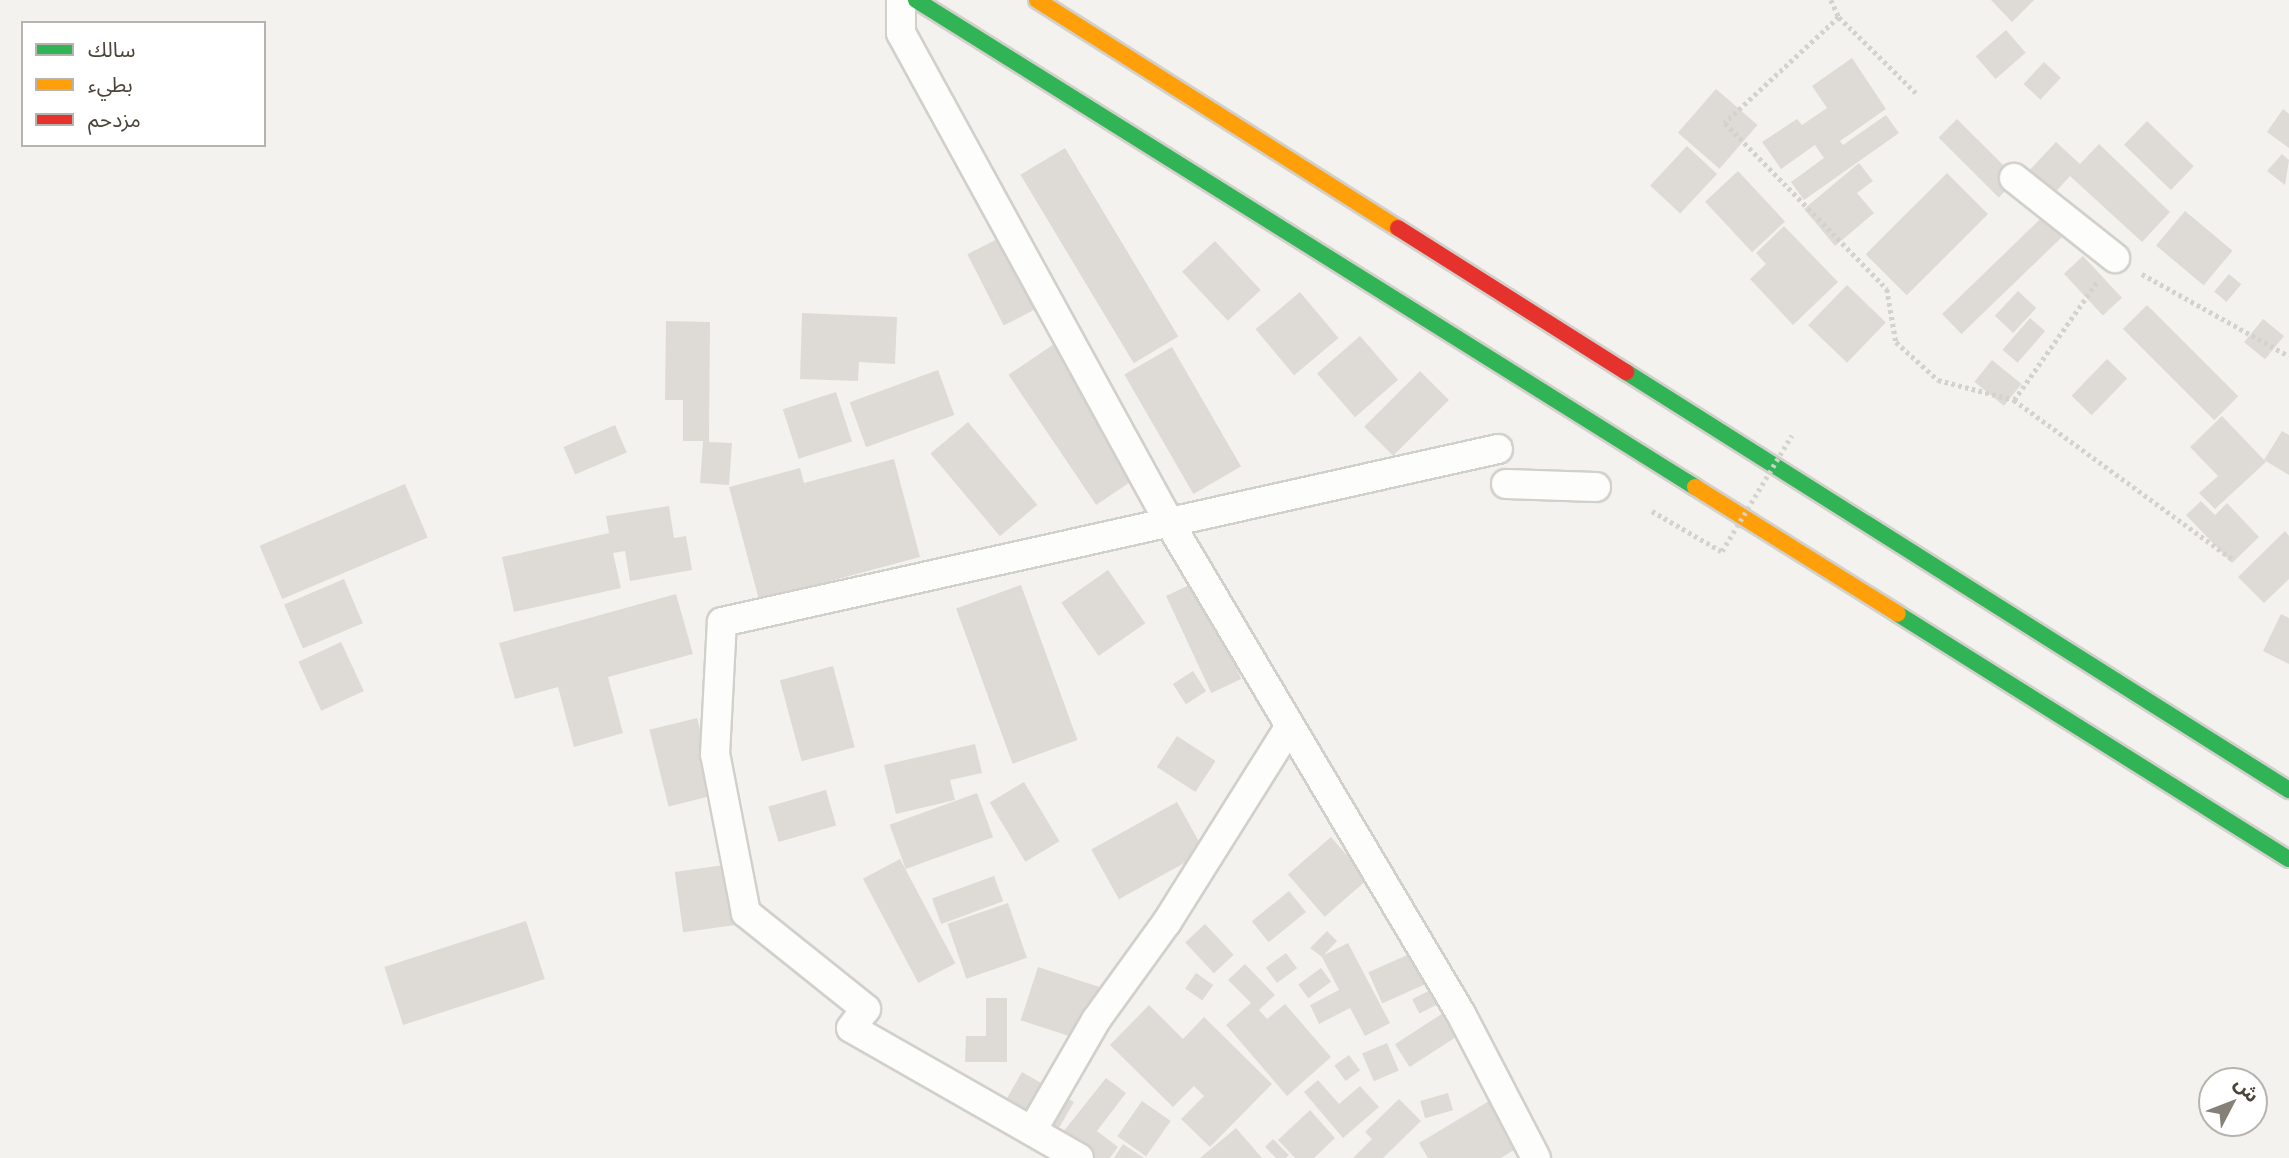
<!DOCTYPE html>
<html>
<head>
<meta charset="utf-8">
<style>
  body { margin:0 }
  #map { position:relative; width:2289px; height:1158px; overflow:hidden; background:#f4f2ee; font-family:"Golos Text","Noto Sans Arabic",sans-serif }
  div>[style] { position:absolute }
  .building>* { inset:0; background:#dedbd6; transform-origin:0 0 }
  .path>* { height:4.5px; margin-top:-2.25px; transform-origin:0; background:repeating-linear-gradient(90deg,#d3d2cc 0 3.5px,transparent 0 7px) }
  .roads { filter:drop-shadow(2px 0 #d2d0cb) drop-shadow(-2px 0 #d2d0cb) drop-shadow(0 2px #d2d0cb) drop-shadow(0 -2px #d2d0cb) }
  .street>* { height:28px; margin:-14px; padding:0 14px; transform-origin:14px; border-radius:14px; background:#fdfdfc }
  .fast>* { height:16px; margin:-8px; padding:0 8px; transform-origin:8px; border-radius:8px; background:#30b455 }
  .slow>* { height:16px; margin:-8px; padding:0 8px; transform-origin:8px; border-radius:8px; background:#ff9f0a }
  .jam>* { height:16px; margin:-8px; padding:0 8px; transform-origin:8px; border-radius:8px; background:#e5322d }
  .path-bridge>* { height:4.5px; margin-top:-2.25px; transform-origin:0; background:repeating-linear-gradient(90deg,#d3d2cc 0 3.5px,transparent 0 7px) }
  span { translate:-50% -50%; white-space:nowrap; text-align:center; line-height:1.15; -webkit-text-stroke:6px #fff; paint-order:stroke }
  .legend { position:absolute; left:21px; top:21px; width:245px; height:126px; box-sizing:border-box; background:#fff; border:2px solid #b7b4b0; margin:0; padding:9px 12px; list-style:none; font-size:21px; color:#4b4439 }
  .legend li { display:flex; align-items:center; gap:14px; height:35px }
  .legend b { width:35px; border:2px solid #b7b4b0 }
  .north { position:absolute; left:2198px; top:1067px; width:70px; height:70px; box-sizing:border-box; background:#fff; border:2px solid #b7b4b0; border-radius:50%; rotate:48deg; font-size:19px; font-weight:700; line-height:28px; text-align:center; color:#4b4439 }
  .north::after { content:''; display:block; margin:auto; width:24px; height:32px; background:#868178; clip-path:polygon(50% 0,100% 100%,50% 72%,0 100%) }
</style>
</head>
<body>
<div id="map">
  <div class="building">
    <i style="clip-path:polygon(1991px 0,2034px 0,2012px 22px)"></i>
    <i style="left:2006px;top:30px;width:30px;height:40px;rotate:49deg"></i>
    <i style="clip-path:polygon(1852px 58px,1886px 109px,1840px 141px,1843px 145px,1886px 115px,1899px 133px,1804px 200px,1791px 182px,1824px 158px,1815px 145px,1781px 169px,1762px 142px,1797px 119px,1802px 125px,1827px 108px,1812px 86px)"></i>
    <i style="left:2044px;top:62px;width:23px;height:30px;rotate:43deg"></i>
    <i style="left:1716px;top:89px;width:55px;height:58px;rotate:41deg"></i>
    <i style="clip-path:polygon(2283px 109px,2289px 114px,2289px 148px,2267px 132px)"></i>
    <i style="left:1957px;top:119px;width:85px;height:26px;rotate:45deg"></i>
    <i style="left:2147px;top:121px;width:65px;height:33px;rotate:44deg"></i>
    <i style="clip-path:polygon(2056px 142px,2080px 164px,2099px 144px,2170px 212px,2142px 242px,2070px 176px,2051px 197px,2026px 174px)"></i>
    <i style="left:1687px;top:146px;width:41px;height:54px;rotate:43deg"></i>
    <i style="left:1065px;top:148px;width:220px;height:52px;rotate:59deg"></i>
    <i style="clip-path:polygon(2282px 154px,2289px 160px,2285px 185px,2267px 171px)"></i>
    <i style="clip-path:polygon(1859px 163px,1873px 181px,1857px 193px,1874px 213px,1835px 246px,1804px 209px)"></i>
    <i style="left:1738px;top:171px;width:69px;height:45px;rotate:47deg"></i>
    <i style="left:1947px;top:173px;width:58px;height:115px;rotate:45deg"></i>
    <i style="left:2060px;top:200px;width:28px;height:164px;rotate:46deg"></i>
    <i style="left:2185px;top:211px;width:62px;height:45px;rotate:40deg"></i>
    <i style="clip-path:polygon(1784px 226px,1838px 282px,1793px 325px,1750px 279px,1766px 264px,1756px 253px)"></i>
    <i style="left:1003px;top:236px;width:80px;height:40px;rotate:63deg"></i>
    <i style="left:1215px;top:241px;width:67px;height:45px;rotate:47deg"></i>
    <i style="left:2083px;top:256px;width:57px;height:26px;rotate:47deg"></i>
    <i style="left:2229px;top:274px;width:16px;height:23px;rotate:40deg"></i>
    <i style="left:1847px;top:285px;width:54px;height:56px;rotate:44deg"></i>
    <i style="left:2018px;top:291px;width:25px;height:34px;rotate:43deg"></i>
    <i style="left:1300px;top:292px;width:60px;height:58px;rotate:50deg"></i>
    <i style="left:2147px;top:305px;width:129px;height:34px;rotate:45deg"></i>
    <i style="clip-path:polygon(802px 313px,897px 317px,895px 364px,859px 362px,858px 381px,800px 379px)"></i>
    <i style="left:2030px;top:318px;width:20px;height:42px;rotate:41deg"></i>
    <i style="left:2263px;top:319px;width:27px;height:30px;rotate:39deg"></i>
    <i style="clip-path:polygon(666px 321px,710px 322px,709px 442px,732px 443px,729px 485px,700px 483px,703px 441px,683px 441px,683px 400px,665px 400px)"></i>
    <i style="left:1360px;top:336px;width:58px;height:57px;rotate:49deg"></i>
    <i style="left:1054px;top:344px;width:157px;height:55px;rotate:56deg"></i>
    <i style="left:1172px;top:347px;width:138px;height:55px;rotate:60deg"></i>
    <i style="left:2107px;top:359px;width:28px;height:51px;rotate:44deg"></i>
    <i style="left:1992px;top:360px;width:38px;height:28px;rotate:39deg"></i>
    <i style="left:938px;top:370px;width:48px;height:94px;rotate:70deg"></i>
    <i style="left:1420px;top:371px;width:41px;height:79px;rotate:45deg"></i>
    <i style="left:836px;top:392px;width:52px;height:56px;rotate:72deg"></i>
    <i style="clip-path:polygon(2222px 416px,2266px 462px,2215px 509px,2199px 493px,2218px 476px,2190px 447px)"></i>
    <i style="left:968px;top:422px;width:108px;height:49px;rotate:50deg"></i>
    <i style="left:615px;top:425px;width:30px;height:56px;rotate:67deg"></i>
    <i style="clip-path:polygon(2282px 431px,2289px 435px,2289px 475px,2264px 460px)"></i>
    <i style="clip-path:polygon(894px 459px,920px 557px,759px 600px,729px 487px,800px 468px,804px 483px)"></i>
    <i style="left:405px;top:484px;width:58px;height:158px;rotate:67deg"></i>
    <i style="clip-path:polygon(2201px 501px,2215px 515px,2227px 503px,2259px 537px,2232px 563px,2186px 515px)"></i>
    <i style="clip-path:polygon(669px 506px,674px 538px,686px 536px,692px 570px,630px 581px,625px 551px,613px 553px,621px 588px,514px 612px,502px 557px,609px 533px,606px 516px)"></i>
    <i style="clip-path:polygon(2285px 531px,2289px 536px,2289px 579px,2264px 603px,2238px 577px)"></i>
    <i style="left:1108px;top:570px;width:65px;height:57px;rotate:55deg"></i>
    <i style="left:344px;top:579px;width:48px;height:65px;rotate:67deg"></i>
    <i style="left:1196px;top:582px;width:107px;height:33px;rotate:65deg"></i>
    <i style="left:1021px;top:585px;width:165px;height:69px;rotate:70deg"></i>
    <i style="clip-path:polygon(676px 594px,693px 654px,608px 677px,623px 733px,574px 747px,558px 687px,515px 699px,499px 643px)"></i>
    <i style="clip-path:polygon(2281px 614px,2289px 618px,2289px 664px,2263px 651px)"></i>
    <i style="left:341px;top:642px;width:54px;height:47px;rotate:65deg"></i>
    <i style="left:833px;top:666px;width:84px;height:55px;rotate:75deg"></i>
    <i style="left:1193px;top:671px;width:24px;height:24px;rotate:57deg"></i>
    <i style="left:697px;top:718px;width:79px;height:49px;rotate:76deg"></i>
    <i style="left:1177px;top:736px;width:46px;height:37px;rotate:33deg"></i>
    <i style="clip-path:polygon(975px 744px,982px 773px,950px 780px,955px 800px,896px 814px,884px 765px)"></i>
    <i style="left:1024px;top:782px;width:69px;height:40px;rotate:59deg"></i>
    <i style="left:826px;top:790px;width:37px;height:60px;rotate:74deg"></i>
    <i style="left:977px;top:793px;width:47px;height:93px;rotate:70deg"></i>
    <i style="left:1177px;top:802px;width:57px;height:98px;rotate:61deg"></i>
    <i style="left:1331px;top:837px;width:56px;height:57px;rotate:49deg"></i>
    <i style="left:900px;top:859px;width:118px;height:42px;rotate:62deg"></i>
    <i style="left:745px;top:862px;width:61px;height:71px;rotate:82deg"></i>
    <i style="left:994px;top:876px;width:27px;height:66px;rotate:70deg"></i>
    <i style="left:1289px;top:891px;width:27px;height:48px;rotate:51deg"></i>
    <i style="left:1008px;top:903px;width:58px;height:64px;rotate:71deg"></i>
    <i style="left:526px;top:921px;width:61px;height:149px;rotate:72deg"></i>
    <i style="left:1205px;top:924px;width:42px;height:27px;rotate:47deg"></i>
    <i style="clip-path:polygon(1327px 931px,1337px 941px,1324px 955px,1348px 943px,1390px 1023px,1365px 1036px,1350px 1008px,1319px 1024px,1310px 1005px,1339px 990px,1322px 957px,1310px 948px)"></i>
    <i style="left:1414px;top:952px;width:34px;height:50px;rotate:66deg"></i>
    <i style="left:1286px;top:953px;width:19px;height:25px;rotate:54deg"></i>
    <i style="clip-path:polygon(1245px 964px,1275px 995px,1259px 1010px,1267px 1019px,1285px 1004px,1331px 1057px,1287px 1096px,1226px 1025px,1251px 1003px,1228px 980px)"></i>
    <i style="left:1038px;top:967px;width:76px;height:56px;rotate:18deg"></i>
    <i style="left:1321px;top:968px;width:17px;height:28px;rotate:54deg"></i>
    <i style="left:1196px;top:973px;width:21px;height:19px;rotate:35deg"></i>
    <i style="left:1438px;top:986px;width:16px;height:29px;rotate:63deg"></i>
    <i style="clip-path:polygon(986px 998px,1007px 998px,1007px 1062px,965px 1062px,966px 1036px,986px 1036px)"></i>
    <i style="left:1457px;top:1004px;width:27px;height:74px;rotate:57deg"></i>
    <i style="clip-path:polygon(1149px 1005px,1183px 1039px,1204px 1017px,1272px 1084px,1210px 1147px,1181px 1119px,1204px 1096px,1194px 1086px,1173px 1107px,1110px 1045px)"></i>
    <i style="left:1387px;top:1043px;width:30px;height:27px;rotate:67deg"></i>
    <i style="left:1349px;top:1055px;width:19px;height:18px;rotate:54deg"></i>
    <i style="left:1022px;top:1072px;width:60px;height:49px;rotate:30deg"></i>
    <i style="clip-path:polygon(1106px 1078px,1126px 1093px,1097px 1131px,1118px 1147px,1110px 1158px,1085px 1158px,1059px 1137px)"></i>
    <i style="clip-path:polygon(1318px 1080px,1339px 1104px,1360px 1086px,1379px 1107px,1343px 1138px,1304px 1092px)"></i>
    <i style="left:1448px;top:1093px;width:18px;height:29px;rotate:74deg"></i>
    <i style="clip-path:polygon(1399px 1099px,1421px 1121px,1383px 1158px,1353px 1158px,1372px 1139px,1365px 1132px)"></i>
    <i style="left:1142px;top:1101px;width:35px;height:43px;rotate:35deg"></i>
    <i style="clip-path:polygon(1489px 1101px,1517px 1148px,1501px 1158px,1428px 1158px,1419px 1143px)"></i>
    <i style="clip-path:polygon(1310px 1110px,1335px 1138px,1314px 1158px,1295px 1158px,1278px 1140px)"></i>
    <i style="clip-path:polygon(1236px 1128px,1262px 1158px,1200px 1158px)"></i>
    <i style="clip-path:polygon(1273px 1139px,1289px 1155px,1286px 1158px,1276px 1158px,1265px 1147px)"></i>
    <i style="clip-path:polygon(1123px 1144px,1144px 1158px,1114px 1158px)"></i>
  </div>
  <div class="path">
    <i style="left:1831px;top:0;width:19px;rotate:65deg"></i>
    <i style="left:1839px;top:17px;width:108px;rotate:44.6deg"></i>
    <i style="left:1839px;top:17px;width:156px;rotate:137.1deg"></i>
    <i style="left:1725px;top:123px;width:232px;rotate:45.7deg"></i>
    <i style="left:1887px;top:289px;width:54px;rotate:80.4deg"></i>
    <i style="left:1896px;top:342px;width:57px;rotate:42.1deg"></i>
    <i style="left:1938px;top:380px;width:79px;rotate:14.7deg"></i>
    <i style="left:2014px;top:400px;width:144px;rotate:-54.9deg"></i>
    <i style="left:2142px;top:274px;width:168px;rotate:29.2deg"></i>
    <i style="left:2014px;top:400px;width:273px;rotate:36.1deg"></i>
    <i style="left:1652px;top:511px;width:80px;rotate:30.1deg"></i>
  </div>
  <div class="roads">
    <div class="street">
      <i style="left:901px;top:0;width:33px;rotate:90deg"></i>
      <i style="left:901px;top:33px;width:558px;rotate:61.27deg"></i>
      <i style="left:1169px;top:522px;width:572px;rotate:59.31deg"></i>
      <i style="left:1461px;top:1014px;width:162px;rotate:62.5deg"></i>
      <i style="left:2014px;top:178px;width:129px;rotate:38.4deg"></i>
      <i style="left:1506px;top:484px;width:90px;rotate:1.9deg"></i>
      <i style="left:1032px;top:1131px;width:128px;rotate:-60deg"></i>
      <i style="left:1096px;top:1020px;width:121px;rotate:-54.1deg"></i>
      <i style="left:1167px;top:922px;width:231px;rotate:-57.9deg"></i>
      <i style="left:1079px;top:1158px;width:262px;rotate:-150.3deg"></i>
      <i style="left:851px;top:1028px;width:24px;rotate:-52deg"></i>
      <i style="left:866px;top:1009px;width:154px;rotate:-141.3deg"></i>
      <i style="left:746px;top:913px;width:162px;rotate:-101deg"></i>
      <i style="left:715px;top:754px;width:132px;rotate:-87deg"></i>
      <i style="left:722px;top:622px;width:795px;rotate:-12.57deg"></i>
    </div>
    <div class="fast">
      <i style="left:916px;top:0;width:919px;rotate:32.01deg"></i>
      <i style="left:1626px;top:372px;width:784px;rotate:32.23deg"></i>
      <i style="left:1898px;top:614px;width:461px;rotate:32.1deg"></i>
    </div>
    <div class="slow">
      <i style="left:1037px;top:0;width:427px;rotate:32.3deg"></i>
      <i style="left:1695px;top:487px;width:239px;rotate:32deg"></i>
    </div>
    <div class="jam">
      <i style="left:1398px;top:228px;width:270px;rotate:32.3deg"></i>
    </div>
  </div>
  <div class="path-bridge">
    <i style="left:1722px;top:551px;width:135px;rotate:-58.9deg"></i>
  </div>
  <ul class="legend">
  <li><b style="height:9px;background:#30b455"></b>سالك</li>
  <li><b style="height:9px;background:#ff9f0a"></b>بطيء</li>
  <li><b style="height:9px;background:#e5322d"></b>مزدحم</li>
  </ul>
  <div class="north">ش</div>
</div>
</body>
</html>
